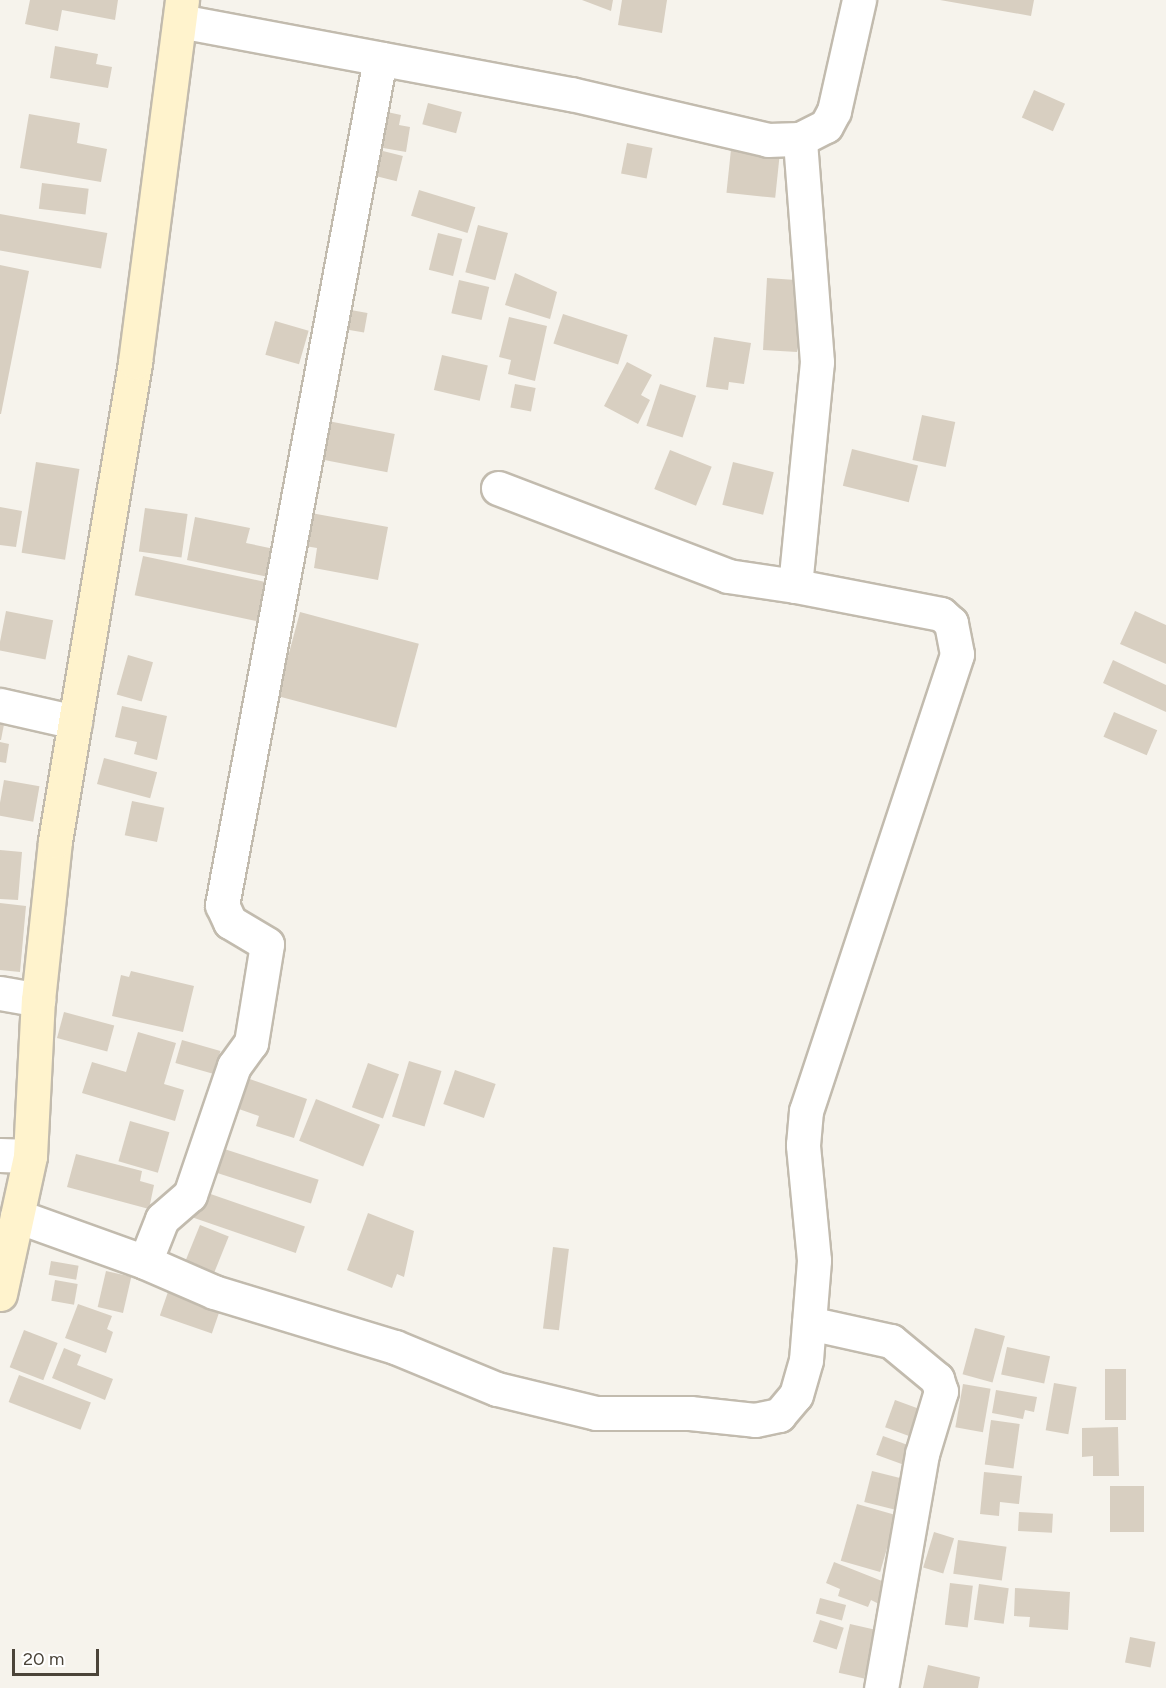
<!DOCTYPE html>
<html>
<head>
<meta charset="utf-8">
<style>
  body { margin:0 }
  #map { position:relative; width:1166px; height:1688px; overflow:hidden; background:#f6f3ec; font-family:Figtree,sans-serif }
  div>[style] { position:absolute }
  .building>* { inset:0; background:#d8cfc1; transform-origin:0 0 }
  .roads { filter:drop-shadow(2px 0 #c2bbae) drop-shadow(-2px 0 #c2bbae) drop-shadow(0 2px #c2bbae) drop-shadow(0 -2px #c2bbae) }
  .minor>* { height:33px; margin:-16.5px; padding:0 16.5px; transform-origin:16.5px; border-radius:16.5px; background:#fff }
  .secondary>* { height:33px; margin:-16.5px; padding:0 16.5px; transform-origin:16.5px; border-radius:16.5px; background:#fff3cd }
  span { translate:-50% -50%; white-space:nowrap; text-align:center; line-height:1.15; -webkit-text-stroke:4.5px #fff; paint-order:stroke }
  .scale { position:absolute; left:12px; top:1649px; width:87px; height:27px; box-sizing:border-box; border:3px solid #4b4439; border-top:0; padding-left:8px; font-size:18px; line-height:21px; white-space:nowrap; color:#4b4439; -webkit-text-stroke:4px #fff; paint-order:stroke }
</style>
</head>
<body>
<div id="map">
  <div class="building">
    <i style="clip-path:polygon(30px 0,118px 0,115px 20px,62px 10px,58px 31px,25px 24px)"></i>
    <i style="clip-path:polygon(582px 0,613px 0,611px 11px)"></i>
    <i style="clip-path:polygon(622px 0,667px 0,662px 33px,618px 25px)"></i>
    <i style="clip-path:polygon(940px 0,1034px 0,1031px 16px)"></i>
    <i style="clip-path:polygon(55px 46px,98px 54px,96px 64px,112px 67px,108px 88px,50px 78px)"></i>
    <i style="left:1034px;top:90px;width:34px;height:30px;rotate:24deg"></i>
    <i style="left:428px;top:103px;width:35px;height:22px;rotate:15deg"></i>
    <i style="clip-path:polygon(378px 110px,401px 115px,399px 125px,410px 127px,406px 152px,372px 146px)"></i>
    <i style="clip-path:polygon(29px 114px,80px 123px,77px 143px,107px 149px,101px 182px,20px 168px)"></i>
    <i style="left:732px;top:140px;width:49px;height:53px;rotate:6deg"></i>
    <i style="left:627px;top:143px;width:26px;height:31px;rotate:11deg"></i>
    <i style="left:367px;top:147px;width:37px;height:26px;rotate:14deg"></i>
    <i style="left:42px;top:183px;width:47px;height:26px;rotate:7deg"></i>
    <i style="left:419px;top:190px;width:59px;height:27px;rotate:17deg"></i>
    <i style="left:0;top:214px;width:109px;height:36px;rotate:10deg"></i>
    <i style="left:478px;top:225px;width:31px;height:49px;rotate:15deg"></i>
    <i style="left:438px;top:233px;width:25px;height:38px;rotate:14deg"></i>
    <i style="clip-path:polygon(0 265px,29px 271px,1px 414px,0 414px)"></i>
    <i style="clip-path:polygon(515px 273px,557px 292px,550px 319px,505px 305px)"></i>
    <i style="clip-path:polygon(767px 278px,810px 281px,797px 352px,763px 350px)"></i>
    <i style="left:459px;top:280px;width:31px;height:34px;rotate:13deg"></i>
    <i style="left:334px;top:307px;width:34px;height:20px;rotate:10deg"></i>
    <i style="left:563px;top:314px;width:68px;height:31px;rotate:18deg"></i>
    <i style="clip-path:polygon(509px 317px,547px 326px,535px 381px,508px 374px,511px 360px,499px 357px)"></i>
    <i style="left:275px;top:321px;width:35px;height:35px;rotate:16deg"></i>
    <i style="clip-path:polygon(714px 337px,751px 343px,744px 384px,729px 382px,728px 390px,706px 387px)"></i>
    <i style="left:442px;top:355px;width:47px;height:36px;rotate:13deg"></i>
    <i style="clip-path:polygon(627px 362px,652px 375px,641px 395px,650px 400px,638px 424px,604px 406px)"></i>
    <i style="left:515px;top:384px;width:21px;height:24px;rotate:11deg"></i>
    <i style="left:660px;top:384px;width:38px;height:44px;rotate:18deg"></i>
    <i style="left:922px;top:415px;width:34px;height:46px;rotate:12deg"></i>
    <i style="left:328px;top:421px;width:68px;height:39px;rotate:11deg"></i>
    <i style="left:852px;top:449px;width:68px;height:38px;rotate:14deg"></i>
    <i style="left:670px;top:450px;width:45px;height:42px;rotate:22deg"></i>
    <i style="left:36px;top:462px;width:44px;height:92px;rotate:9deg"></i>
    <i style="left:733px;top:462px;width:42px;height:44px;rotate:14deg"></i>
    <i style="clip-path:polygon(0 507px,22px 511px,16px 547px,0 545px)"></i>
    <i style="left:145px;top:508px;width:43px;height:44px;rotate:8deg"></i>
    <i style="clip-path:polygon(311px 513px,388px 527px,378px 580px,314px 568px,317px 548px,305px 546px)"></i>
    <i style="clip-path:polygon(195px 517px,250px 528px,246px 543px,279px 550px,273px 578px,187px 560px)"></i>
    <i style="left:143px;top:556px;width:132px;height:40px;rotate:12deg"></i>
    <i style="left:6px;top:611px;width:48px;height:40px;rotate:11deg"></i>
    <i style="clip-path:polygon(1135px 611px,1166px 625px,1166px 664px,1120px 644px)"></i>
    <i style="left:300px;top:612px;width:123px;height:87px;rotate:15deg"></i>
    <i style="left:128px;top:655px;width:26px;height:41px;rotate:16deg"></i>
    <i style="clip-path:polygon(1113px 660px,1166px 685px,1166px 712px,1103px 683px)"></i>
    <i style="clip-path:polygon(122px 706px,167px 716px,157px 760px,134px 754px,137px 742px,115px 737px)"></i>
    <i style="left:1114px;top:712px;width:47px;height:27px;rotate:23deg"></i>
    <i style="clip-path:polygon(0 718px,5px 719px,1px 740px,0 740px)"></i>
    <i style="clip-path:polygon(0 742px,9px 744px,6px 763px,0 762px)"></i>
    <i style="left:104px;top:758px;width:55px;height:27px;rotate:15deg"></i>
    <i style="left:4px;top:780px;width:36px;height:36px;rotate:10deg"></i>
    <i style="left:132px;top:801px;width:33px;height:35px;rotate:12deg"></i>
    <i style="clip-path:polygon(0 850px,22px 852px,18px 900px,0 899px)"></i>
    <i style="clip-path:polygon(0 903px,26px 906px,20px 972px,0 970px)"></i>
    <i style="clip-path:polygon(131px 971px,194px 986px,183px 1032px,112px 1016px,121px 975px,129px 977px)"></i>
    <i style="left:64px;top:1012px;width:52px;height:27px;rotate:15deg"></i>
    <i style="clip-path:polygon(138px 1032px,176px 1043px,164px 1084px,184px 1090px,175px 1121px,82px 1093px,92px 1062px,126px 1072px)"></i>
    <i style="left:182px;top:1040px;width:40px;height:24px;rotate:16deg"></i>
    <i style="left:409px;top:1061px;width:34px;height:58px;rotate:17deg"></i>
    <i style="left:368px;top:1063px;width:33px;height:47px;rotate:20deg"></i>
    <i style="left:455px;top:1070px;width:43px;height:36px;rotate:19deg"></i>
    <i style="clip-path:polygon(247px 1078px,307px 1099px,294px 1138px,256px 1126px,259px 1116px,236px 1108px)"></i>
    <i style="left:316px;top:1099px;width:69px;height:45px;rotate:22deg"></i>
    <i style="left:130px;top:1121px;width:41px;height:42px;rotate:16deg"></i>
    <i style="left:215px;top:1146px;width:109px;height:25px;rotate:18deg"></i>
    <i style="clip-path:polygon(76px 1154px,142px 1171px,140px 1181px,154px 1185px,149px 1209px,67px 1187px)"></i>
    <i style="left:199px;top:1190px;width:112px;height:28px;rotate:19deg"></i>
    <i style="clip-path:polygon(368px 1213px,414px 1231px,404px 1277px,397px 1274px,392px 1288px,347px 1270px)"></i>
    <i style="left:200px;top:1225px;width:31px;height:43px;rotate:22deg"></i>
    <i style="left:553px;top:1247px;width:16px;height:82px;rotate:7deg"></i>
    <i style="left:51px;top:1261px;width:28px;height:14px;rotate:10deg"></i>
    <i style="left:106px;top:1271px;width:26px;height:37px;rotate:13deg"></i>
    <i style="left:55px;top:1280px;width:23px;height:21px;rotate:10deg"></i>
    <i style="left:169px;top:1289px;width:55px;height:28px;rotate:19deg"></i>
    <i style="clip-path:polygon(78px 1304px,112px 1316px,107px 1329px,113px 1332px,106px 1353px,65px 1338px)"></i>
    <i style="left:975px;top:1328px;width:31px;height:48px;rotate:15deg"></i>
    <i style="left:24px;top:1330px;width:36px;height:40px;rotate:21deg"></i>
    <i style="left:1007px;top:1347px;width:44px;height:28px;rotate:12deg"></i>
    <i style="clip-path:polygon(64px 1348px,81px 1355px,77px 1365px,113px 1379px,105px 1400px,52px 1378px)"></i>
    <i style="left:1105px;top:1369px;width:21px;height:51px"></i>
    <i style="left:19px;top:1375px;width:77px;height:29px;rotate:21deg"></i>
    <i style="left:1054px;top:1383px;width:23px;height:48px;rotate:10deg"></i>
    <i style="left:963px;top:1384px;width:28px;height:44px;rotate:10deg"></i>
    <i style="clip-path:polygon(996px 1390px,1037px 1397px,1034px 1412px,1025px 1410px,1023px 1419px,992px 1413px)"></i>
    <i style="left:895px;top:1400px;width:37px;height:29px;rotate:20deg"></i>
    <i style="left:991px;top:1420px;width:29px;height:45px;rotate:8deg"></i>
    <i style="clip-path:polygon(1118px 1427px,1119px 1476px,1093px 1476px,1093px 1456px,1082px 1457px,1082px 1428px)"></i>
    <i style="left:883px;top:1436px;width:33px;height:20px;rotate:20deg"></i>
    <i style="left:872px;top:1471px;width:34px;height:32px;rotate:14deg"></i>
    <i style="clip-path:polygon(984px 1472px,1022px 1476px,1019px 1504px,1000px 1502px,999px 1516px,980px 1514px)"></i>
    <i style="left:1110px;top:1486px;width:34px;height:46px"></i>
    <i style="left:857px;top:1504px;width:41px;height:59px;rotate:16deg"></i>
    <i style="left:1019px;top:1512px;width:34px;height:19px;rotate:3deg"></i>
    <i style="left:934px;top:1532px;width:21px;height:37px;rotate:17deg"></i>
    <i style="left:958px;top:1540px;width:49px;height:34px;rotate:8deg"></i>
    <i style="clip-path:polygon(834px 1562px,887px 1583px,879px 1604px,871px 1600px,868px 1607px,838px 1596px,840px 1589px,826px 1583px)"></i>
    <i style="left:950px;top:1583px;width:23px;height:42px;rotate:7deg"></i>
    <i style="left:979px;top:1584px;width:30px;height:36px;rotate:8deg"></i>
    <i style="clip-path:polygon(1015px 1588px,1070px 1592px,1068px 1630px,1029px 1627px,1030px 1617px,1014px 1616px)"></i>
    <i style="left:820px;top:1598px;width:27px;height:16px;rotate:15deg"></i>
    <i style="left:820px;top:1620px;width:25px;height:23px;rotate:18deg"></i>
    <i style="left:850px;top:1624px;width:26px;height:50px;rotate:13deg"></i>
    <i style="left:1130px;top:1637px;width:26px;height:26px;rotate:11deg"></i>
    <i style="clip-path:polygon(928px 1665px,980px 1677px,978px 1688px,923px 1688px)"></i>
  </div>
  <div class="roads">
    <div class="minor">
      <i style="left:180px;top:21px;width:398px;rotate:10.6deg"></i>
      <i style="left:571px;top:94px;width:202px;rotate:13.1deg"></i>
      <i style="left:768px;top:140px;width:32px;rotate:-2deg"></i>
      <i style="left:800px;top:139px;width:29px;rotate:-27deg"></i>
      <i style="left:826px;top:126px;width:17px;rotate:-62deg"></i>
      <i style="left:834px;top:111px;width:114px;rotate:-77.3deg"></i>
      <i style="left:498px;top:488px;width:246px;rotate:20.9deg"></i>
      <i style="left:728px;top:576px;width:68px;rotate:8.5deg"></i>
      <i style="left:0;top:705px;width:77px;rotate:12.8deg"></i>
      <i style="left:0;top:993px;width:39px;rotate:10deg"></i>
      <i style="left:0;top:1155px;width:30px;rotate:2deg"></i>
      <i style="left:17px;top:1216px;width:136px;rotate:19.8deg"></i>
      <i style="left:145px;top:1262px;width:46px;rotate:-68.4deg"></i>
      <i style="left:162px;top:1219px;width:37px;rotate:-41deg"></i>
      <i style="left:190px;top:1195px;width:136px;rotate:-71.2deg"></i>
      <i style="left:234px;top:1066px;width:29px;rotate:-54deg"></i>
      <i style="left:251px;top:1043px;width:100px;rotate:-80.8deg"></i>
      <i style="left:267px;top:944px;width:43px;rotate:-149.3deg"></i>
      <i style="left:230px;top:922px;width:19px;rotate:-115deg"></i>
      <i style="left:222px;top:905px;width:861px;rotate:-79.42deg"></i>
      <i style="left:145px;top:1262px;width:75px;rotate:23.5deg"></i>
      <i style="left:214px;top:1292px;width:189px;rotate:16.9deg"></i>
      <i style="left:395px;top:1347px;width:110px;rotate:22.4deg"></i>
      <i style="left:497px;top:1389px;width:102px;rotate:13.6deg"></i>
      <i style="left:596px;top:1413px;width:94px"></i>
      <i style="left:690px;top:1413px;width:65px;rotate:6.1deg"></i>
      <i style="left:755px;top:1420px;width:25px;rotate:-12deg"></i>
      <i style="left:779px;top:1415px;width:26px;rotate:-50deg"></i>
      <i style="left:796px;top:1395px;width:36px;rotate:-74deg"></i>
      <i style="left:806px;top:1360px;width:100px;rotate:-85.4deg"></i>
      <i style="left:814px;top:1260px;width:116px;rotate:-95.5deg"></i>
      <i style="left:803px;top:1145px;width:34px;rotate:-85deg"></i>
      <i style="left:806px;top:1111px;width:481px;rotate:-71.7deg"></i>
      <i style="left:957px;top:654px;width:32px;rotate:-101deg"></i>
      <i style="left:951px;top:623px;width:13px;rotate:-138deg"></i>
      <i style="left:941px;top:614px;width:149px;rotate:-169.1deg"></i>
      <i style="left:795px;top:586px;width:225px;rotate:-84.4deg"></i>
      <i style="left:817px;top:362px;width:224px;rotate:-94.4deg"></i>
      <i style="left:809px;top:1323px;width:84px;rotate:12.4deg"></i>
      <i style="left:891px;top:1341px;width:60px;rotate:39.6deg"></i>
      <i style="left:937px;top:1379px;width:13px;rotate:72deg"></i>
      <i style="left:941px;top:1391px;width:66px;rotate:106.8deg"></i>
      <i style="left:922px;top:1454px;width:238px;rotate:99.9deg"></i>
    </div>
    <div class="secondary">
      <i style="left:0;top:1294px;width:141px;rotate:-77.7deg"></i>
      <i style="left:30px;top:1156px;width:156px;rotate:-87.1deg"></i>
      <i style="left:38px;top:1000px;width:160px;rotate:-83.9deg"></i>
      <i style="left:55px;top:841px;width:486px;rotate:-80.5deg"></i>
      <i style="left:135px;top:362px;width:365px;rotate:-82.6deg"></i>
    </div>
  </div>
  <div class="scale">20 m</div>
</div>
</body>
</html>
